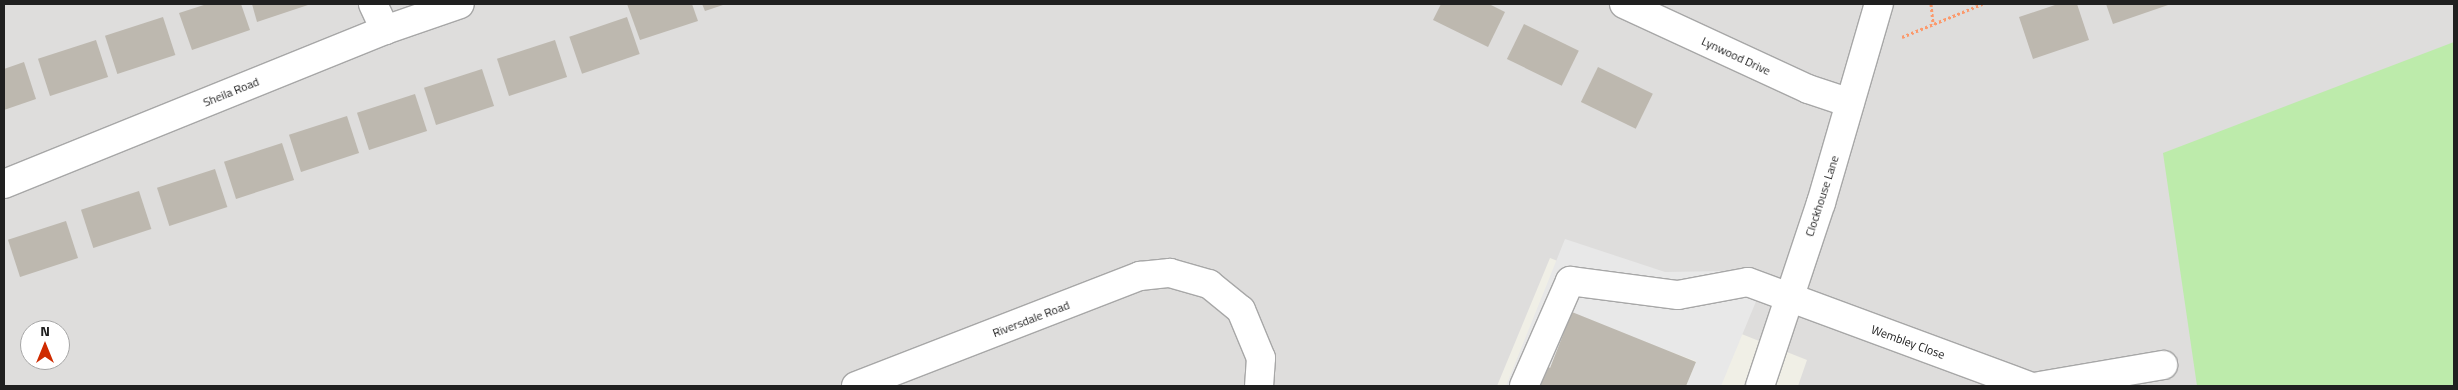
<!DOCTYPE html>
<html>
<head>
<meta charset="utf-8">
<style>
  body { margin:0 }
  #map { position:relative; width:2458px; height:390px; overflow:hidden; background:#f0efe6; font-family:"Titillium Web",sans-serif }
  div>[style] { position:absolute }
  .residential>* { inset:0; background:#dedddc }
  .grass>* { inset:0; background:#bdebab }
  .parking>* { inset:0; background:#e8e8e8 }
  .building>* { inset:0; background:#bdb8af; transform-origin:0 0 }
  .path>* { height:3px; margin-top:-1.5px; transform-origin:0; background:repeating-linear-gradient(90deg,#fb996c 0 2.5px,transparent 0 5px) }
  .roads { filter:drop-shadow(1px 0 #a7a7a7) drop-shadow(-1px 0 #a7a7a7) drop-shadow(0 1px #a7a7a7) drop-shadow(0 -1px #a7a7a7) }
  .minor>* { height:28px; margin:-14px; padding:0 14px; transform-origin:14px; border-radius:14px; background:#fff }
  span { translate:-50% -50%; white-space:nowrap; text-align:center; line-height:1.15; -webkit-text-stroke:4px #fff; paint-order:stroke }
  .street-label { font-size:12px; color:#202020 }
  .frame { position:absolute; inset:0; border:5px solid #202020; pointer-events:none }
  .north { position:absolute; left:20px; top:320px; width:50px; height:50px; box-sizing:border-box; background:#fff; border:1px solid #a6a6a6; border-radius:50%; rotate:0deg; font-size:14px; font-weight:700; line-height:20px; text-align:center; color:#202020 }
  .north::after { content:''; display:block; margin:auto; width:18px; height:22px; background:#cf2b00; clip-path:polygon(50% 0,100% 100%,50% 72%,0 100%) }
</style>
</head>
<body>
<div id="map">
  <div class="residential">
    <i style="clip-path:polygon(evenodd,4px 4px,2454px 4px,2454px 386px,1798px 386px,1807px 360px,1550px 258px,1497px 386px,4px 386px,4px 4px,30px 330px,60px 330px,60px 360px,30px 360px,30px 330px)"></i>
  </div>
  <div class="grass">
    <i style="clip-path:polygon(2454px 42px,2454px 386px,2197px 386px,2163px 153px)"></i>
  </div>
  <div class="parking">
    <i style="clip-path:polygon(1565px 239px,1665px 272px,1727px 271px,1748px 282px,1757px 299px,1721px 386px,1686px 386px,1696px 361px,1571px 316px,1550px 368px,1534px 386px,1506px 386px)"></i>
  </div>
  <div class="building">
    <i style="clip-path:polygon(207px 4px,241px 4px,250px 30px,192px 50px,179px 13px)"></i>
    <i style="clip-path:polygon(252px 4px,311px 4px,257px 22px)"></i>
    <i style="clip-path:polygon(627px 4px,692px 4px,698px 21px,640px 40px)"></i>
    <i style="clip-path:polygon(702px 4px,726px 4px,705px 11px)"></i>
    <i style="clip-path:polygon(1441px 4px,1489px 4px,1505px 12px,1488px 47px,1433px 20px)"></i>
    <i style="clip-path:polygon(2058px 4px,2077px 4px,2089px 40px,2033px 59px,2019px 17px)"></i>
    <i style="clip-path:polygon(2106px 4px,2171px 4px,2113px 24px)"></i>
    <i style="left:163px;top:17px;width:40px;height:61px;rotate:72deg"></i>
    <i style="left:627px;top:17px;width:39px;height:61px;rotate:71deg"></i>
    <i style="left:1524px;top:24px;width:61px;height:39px;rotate:26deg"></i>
    <i style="left:96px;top:40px;width:39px;height:61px;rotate:72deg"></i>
    <i style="left:555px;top:40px;width:39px;height:61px;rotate:72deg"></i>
    <i style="clip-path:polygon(24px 62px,36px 99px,4px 110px,4px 69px)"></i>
    <i style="left:1598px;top:67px;width:61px;height:39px;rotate:26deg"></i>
    <i style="left:482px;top:69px;width:39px;height:61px;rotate:72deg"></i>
    <i style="left:415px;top:94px;width:39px;height:61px;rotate:72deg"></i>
    <i style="left:347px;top:116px;width:39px;height:61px;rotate:72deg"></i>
    <i style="left:282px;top:143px;width:39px;height:61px;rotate:72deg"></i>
    <i style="left:215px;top:169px;width:40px;height:61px;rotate:72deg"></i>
    <i style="left:139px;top:191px;width:40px;height:61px;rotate:72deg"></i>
    <i style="left:66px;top:221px;width:39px;height:61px;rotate:72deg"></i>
    <i style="clip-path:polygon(1572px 312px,1696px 362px,1686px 386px,1534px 386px,1544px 363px,1550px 368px)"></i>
  </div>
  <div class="path">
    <i style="left:1931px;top:4px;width:20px;rotate:84deg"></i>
    <i style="left:1902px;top:37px;width:87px;rotate:-22.4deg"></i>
  </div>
  <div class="roads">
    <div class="minor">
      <i style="left:373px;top:4px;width:29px;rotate:65deg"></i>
      <i style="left:1624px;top:4px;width:203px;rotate:24.8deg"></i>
      <i style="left:1808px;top:89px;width:44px;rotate:18.4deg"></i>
      <i style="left:4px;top:184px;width:411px;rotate:-22deg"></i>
      <i style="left:385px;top:30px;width:79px;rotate:-19.1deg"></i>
      <i style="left:856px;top:386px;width:305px;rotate:-21.2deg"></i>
      <i style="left:1140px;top:276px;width:30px;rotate:-6deg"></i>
      <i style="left:1170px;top:273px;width:41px;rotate:15.8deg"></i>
      <i style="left:1209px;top:284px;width:41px;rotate:39.1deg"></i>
      <i style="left:1241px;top:310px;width:52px;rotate:67.4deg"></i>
      <i style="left:1261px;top:358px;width:28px;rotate:94deg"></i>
      <i style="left:1524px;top:386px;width:115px;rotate:-66.3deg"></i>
      <i style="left:1570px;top:281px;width:109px;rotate:7.4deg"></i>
      <i style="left:1678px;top:295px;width:71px;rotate:-10.5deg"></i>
      <i style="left:1748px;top:282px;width:300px;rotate:20.3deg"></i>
      <i style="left:1760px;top:386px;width:193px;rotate:-71.6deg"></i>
      <i style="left:1821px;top:203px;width:207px;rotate:-73.8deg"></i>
      <i style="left:2040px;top:386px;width:125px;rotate:-9.7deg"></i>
    </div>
  </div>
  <div class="street-label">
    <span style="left:1736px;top:56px;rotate:25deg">Lynwood Drive</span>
    <span style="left:231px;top:92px;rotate:-22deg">Sheila Road</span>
    <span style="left:1822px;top:196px;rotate:-72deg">Clockhouse Lane</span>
    <span style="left:1031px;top:319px;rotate:-21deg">Riversdale Road</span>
    <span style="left:1908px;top:342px;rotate:20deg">Wembley Close</span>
  </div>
  <div class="frame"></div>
  <div class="north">N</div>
</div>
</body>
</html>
